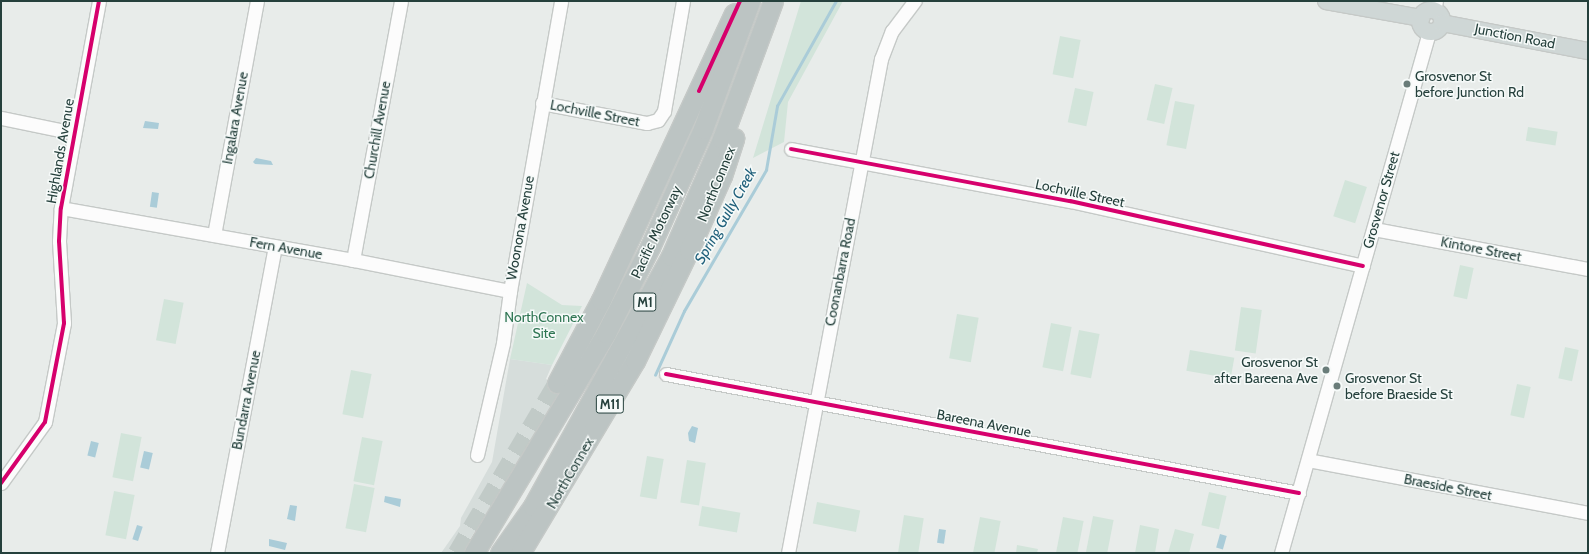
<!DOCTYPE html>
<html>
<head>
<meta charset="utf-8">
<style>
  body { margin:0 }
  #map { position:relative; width:1589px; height:554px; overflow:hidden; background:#e8ecea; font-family:Cabin,sans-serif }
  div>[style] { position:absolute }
  .built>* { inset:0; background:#d6dddb }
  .green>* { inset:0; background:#d2e4da; transform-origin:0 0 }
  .water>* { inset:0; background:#aaccd8; transform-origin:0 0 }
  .stream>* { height:2.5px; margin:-1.25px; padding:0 1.25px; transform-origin:1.25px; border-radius:1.25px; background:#aaccd8 }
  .highway-tunnel>* { height:19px; margin-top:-9.5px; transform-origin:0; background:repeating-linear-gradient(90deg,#c1cac7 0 19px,transparent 0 29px) }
  .roads { filter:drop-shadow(1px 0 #c5c9c7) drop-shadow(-1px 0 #c5c9c7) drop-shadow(0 1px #c5c9c7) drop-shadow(0 -1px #c5c9c7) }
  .minor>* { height:13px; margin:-6.5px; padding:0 6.5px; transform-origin:6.5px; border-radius:6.5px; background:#fcfcfc }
  .major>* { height:16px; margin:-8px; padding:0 8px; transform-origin:8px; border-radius:8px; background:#cfd7d6 }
  .major>.ring { margin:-8px; padding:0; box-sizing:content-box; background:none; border:16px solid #cfd7d6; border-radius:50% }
  .highway>* { height:19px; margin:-9.5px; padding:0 9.5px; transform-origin:9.5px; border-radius:9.5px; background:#bcc4c3 }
  .cycleway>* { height:4px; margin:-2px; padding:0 2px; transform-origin:2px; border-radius:2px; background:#d6006c }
  .dots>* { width:11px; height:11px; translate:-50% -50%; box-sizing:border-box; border:2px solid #f6faf9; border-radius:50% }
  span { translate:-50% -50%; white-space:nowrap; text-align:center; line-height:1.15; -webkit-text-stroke:3px #f6faf9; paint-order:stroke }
  .shield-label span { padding:1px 3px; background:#f6faf9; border:1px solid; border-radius:3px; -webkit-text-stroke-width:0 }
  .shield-label { font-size:13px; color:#25403c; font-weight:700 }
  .street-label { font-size:14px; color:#25403c }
  .poi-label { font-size:14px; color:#25403c }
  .left { translate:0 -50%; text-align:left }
  .right { translate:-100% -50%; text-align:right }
  .park-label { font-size:14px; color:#307654 }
  .water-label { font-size:15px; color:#20607b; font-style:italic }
  .frame { position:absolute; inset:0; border:2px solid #25403c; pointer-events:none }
</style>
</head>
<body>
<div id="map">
  <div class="built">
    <i style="clip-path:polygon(510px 359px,552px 365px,546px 379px,564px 389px,467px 544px,459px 553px,441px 553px,460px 526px,461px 518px,492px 462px)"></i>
  </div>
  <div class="green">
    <i style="clip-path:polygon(801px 1px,843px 1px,788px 102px,784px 142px,753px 158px)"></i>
    <i style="left:1060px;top:36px;width:21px;height:39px;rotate:11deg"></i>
    <i style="left:1155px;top:84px;width:18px;height:37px;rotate:13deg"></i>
    <i style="left:1075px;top:88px;width:19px;height:35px;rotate:12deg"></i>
    <i style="left:1175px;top:101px;width:20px;height:45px;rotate:11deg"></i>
    <i style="left:1528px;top:127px;width:30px;height:14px;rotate:9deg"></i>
    <i style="left:1345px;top:180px;width:23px;height:38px;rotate:18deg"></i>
    <i style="left:1460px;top:265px;width:14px;height:32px;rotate:12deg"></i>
    <i style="clip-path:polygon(527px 283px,562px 305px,582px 306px,552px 365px,510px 359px)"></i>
    <i style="left:164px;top:299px;width:20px;height:42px;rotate:11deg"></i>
    <i style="left:1241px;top:307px;width:21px;height:44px;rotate:8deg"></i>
    <i style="left:957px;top:314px;width:22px;height:45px;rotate:10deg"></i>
    <i style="left:1051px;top:323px;width:21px;height:45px;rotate:11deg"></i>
    <i style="left:1079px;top:330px;width:21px;height:45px;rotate:11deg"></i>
    <i style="left:1565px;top:347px;width:14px;height:32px;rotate:12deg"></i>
    <i style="left:1190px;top:350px;width:45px;height:21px;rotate:10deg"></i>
    <i style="left:351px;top:370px;width:21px;height:45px;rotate:11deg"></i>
    <i style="left:1517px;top:384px;width:14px;height:32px;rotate:12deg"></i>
    <i style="left:121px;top:433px;width:21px;height:45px;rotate:11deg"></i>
    <i style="left:362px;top:437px;width:21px;height:45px;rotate:11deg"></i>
    <i style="left:647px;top:456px;width:17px;height:41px;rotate:10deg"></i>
    <i style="left:687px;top:460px;width:19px;height:43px;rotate:9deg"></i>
    <i style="left:354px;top:484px;width:21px;height:45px;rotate:11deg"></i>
    <i style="left:114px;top:491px;width:21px;height:45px;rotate:11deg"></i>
    <i style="left:1209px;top:492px;width:18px;height:34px;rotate:13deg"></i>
    <i style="left:817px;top:502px;width:44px;height:22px;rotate:11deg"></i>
    <i style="left:702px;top:506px;width:39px;height:20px;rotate:10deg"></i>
    <i style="left:904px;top:515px;width:20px;height:39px;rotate:9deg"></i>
    <i style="left:1093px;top:516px;width:21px;height:38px;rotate:11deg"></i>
    <i style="left:980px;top:517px;width:21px;height:37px;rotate:11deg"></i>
    <i style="left:1063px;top:517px;width:21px;height:37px;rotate:11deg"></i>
    <i style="clip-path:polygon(1140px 525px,1159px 529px,1155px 553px,1135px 553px)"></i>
    <i style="clip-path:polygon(1175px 529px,1194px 534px,1189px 553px,1168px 553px)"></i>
    <i style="clip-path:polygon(1017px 545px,1038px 549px,1037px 553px,1016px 553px)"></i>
  </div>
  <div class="water">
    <i style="clip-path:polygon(145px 121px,159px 123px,158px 129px,143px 128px)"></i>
    <i style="clip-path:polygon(256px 158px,271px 161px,273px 165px,255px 164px,253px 162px)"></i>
    <i style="left:152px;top:192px;width:7px;height:15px;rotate:8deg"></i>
    <i style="clip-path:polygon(692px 426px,698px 428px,695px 443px,689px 441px,688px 433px)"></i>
    <i style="left:91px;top:441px;width:8px;height:15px;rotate:14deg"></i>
    <i style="left:144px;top:451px;width:9px;height:17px;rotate:13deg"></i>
    <i style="clip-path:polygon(385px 496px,401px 499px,400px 507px,384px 502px)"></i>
    <i style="clip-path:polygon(290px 505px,297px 506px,295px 521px,287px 519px)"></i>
    <i style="left:137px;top:525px;width:6px;height:15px;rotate:18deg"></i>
    <i style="left:939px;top:529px;width:7px;height:14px;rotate:8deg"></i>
    <i style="left:1220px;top:534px;width:7px;height:14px;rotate:16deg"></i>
    <i style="clip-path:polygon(269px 539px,287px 543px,285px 550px,269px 546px)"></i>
  </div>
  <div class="stream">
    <i style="left:655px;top:375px;width:70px;rotate:-65.6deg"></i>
    <i style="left:684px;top:311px;width:163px;rotate:-59.8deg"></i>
    <i style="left:766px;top:170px;width:65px;rotate:-80.2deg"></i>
    <i style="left:777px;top:106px;width:120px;rotate:-60.7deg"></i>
  </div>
  <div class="highway-tunnel">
    <i style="left:457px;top:553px;width:197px;rotate:-59.5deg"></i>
  </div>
  <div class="roads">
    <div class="minor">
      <i style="left:1434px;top:11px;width:10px;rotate:-79deg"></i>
      <i style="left:542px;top:103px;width:107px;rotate:10.8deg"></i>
      <i style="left:647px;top:123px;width:11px;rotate:-15deg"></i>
      <i style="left:658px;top:120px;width:11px;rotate:-56deg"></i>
      <i style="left:664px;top:111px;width:112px;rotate:-80.2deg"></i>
      <i style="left:1px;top:118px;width:75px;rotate:11.6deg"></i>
      <i style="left:791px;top:149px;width:284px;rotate:10.6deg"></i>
      <i style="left:1070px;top:201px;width:300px;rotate:12.5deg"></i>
      <i style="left:61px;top:208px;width:297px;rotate:10.1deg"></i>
      <i style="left:353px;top:260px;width:160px;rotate:11.2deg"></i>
      <i style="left:1374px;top:229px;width:218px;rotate:10.6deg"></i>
      <i style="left:214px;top:235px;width:238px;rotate:-79.6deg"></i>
      <i style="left:353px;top:260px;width:263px;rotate:-79.5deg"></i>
      <i style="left:666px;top:374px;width:644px;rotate:10.65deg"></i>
      <i style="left:477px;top:455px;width:115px;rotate:-76.9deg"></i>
      <i style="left:503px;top:343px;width:52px;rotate:-82.3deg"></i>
      <i style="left:510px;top:291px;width:294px;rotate:-80deg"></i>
      <i style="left:1308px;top:460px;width:285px;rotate:10.7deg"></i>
      <i style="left:1px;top:483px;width:75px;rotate:-54.2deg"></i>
      <i style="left:45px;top:422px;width:101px;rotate:-79.1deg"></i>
      <i style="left:64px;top:323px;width:82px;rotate:-93.5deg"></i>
      <i style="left:59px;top:241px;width:33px;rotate:-87deg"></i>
      <i style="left:61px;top:208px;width:210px;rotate:-79.6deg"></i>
      <i style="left:217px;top:553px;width:312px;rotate:-79.3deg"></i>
      <i style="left:788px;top:553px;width:503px;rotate:-79.34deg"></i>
      <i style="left:881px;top:59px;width:30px;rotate:-69deg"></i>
      <i style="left:892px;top:31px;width:38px;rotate:-53deg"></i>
      <i style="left:1281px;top:553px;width:542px;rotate:-74.14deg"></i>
    </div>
    <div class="major">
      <i style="left:1326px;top:1px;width:97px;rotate:10.1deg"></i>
      <i class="ring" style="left:1420px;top:10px;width:6px;height:6px"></i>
      <i style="left:1442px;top:23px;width:149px;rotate:10.9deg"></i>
    </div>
    <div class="highway">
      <i style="left:557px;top:383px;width:94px;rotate:-62.1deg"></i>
      <i style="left:601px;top:300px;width:316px;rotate:-65.1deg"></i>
      <i style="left:474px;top:553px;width:257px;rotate:-59deg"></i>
      <i style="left:606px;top:333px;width:97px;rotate:-62.9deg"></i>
      <i style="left:650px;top:247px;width:129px;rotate:-65.8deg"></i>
      <i style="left:703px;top:129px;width:136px;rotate:-69.8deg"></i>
      <i style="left:500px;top:553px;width:57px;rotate:-54.9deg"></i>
      <i style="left:533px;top:506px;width:286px;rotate:-61.1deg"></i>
      <i style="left:671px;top:256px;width:128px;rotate:-66.4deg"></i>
      <i style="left:722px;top:139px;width:147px;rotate:-69.7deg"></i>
      <i style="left:520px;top:553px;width:224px;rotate:-59.1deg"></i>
      <i style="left:635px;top:361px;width:123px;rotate:-64.1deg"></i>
      <i style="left:689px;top:250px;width:81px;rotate:-66deg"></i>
      <i style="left:722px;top:176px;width:40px;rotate:-72deg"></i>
    </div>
  </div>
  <div class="cycleway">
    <i style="left:699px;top:91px;width:99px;rotate:-65.5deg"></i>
    <i style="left:791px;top:149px;width:284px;rotate:10.6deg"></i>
    <i style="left:1070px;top:201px;width:300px;rotate:12.5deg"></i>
    <i style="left:666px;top:374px;width:644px;rotate:10.65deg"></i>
    <i style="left:1px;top:483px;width:75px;rotate:-54.2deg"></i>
    <i style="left:45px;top:422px;width:101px;rotate:-79.1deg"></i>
    <i style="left:64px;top:323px;width:82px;rotate:-93.5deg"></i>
    <i style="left:59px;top:241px;width:33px;rotate:-87deg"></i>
    <i style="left:61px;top:208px;width:210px;rotate:-79.6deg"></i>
  </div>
  <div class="dots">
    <i style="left:1407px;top:84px;background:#697c79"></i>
    <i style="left:1326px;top:370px;background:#697c79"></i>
    <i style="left:1337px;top:386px;background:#697c79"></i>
  </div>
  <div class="shield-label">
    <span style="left:645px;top:302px">M1</span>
    <span style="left:610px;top:404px">M11</span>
  </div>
  <div class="street-label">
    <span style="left:1515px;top:36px;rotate:11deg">Junction Road</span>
    <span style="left:595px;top:113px;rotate:11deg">Lochville Street</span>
    <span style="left:235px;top:118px;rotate:-80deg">Ingalara Avenue</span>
    <span style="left:377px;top:130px;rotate:-80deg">Churchill Avenue</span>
    <span style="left:60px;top:151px;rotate:-80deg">Highlands Avenue</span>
    <span style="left:716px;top:184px;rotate:-68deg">NorthConnex</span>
    <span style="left:1080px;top:193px;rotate:12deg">Lochville Street</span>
    <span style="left:1381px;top:200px;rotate:-74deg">Grosvenor Street</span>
    <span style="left:520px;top:228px;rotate:-80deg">Woonona Avenue</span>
    <span style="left:656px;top:232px;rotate:-65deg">Pacific Motorway</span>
    <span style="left:286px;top:248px;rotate:10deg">Fern Avenue</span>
    <span style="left:1481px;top:249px;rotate:11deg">Kintore Street</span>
    <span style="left:840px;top:272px;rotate:-79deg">Coonanbarra Road</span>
    <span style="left:246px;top:400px;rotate:-79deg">Bundarra Avenue</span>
    <span style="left:984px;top:423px;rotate:11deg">Bareena Avenue</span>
    <span style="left:570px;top:473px;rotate:-60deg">NorthConnex</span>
    <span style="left:1448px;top:487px;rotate:11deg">Braeside Street</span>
  </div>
  <div class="poi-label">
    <span class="left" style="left:1415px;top:84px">Grosvenor St<br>before Junction Rd</span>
    <span class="right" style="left:1318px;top:370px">Grosvenor St<br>after Bareena Ave</span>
    <span class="left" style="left:1345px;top:386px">Grosvenor St<br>before Braeside St</span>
  </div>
  <div class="park-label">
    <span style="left:544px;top:325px">NorthConnex<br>Site</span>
  </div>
  <div class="water-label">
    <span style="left:726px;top:216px;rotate:-60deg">Spring Gully Creek</span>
  </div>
  <div class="frame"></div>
</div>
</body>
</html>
